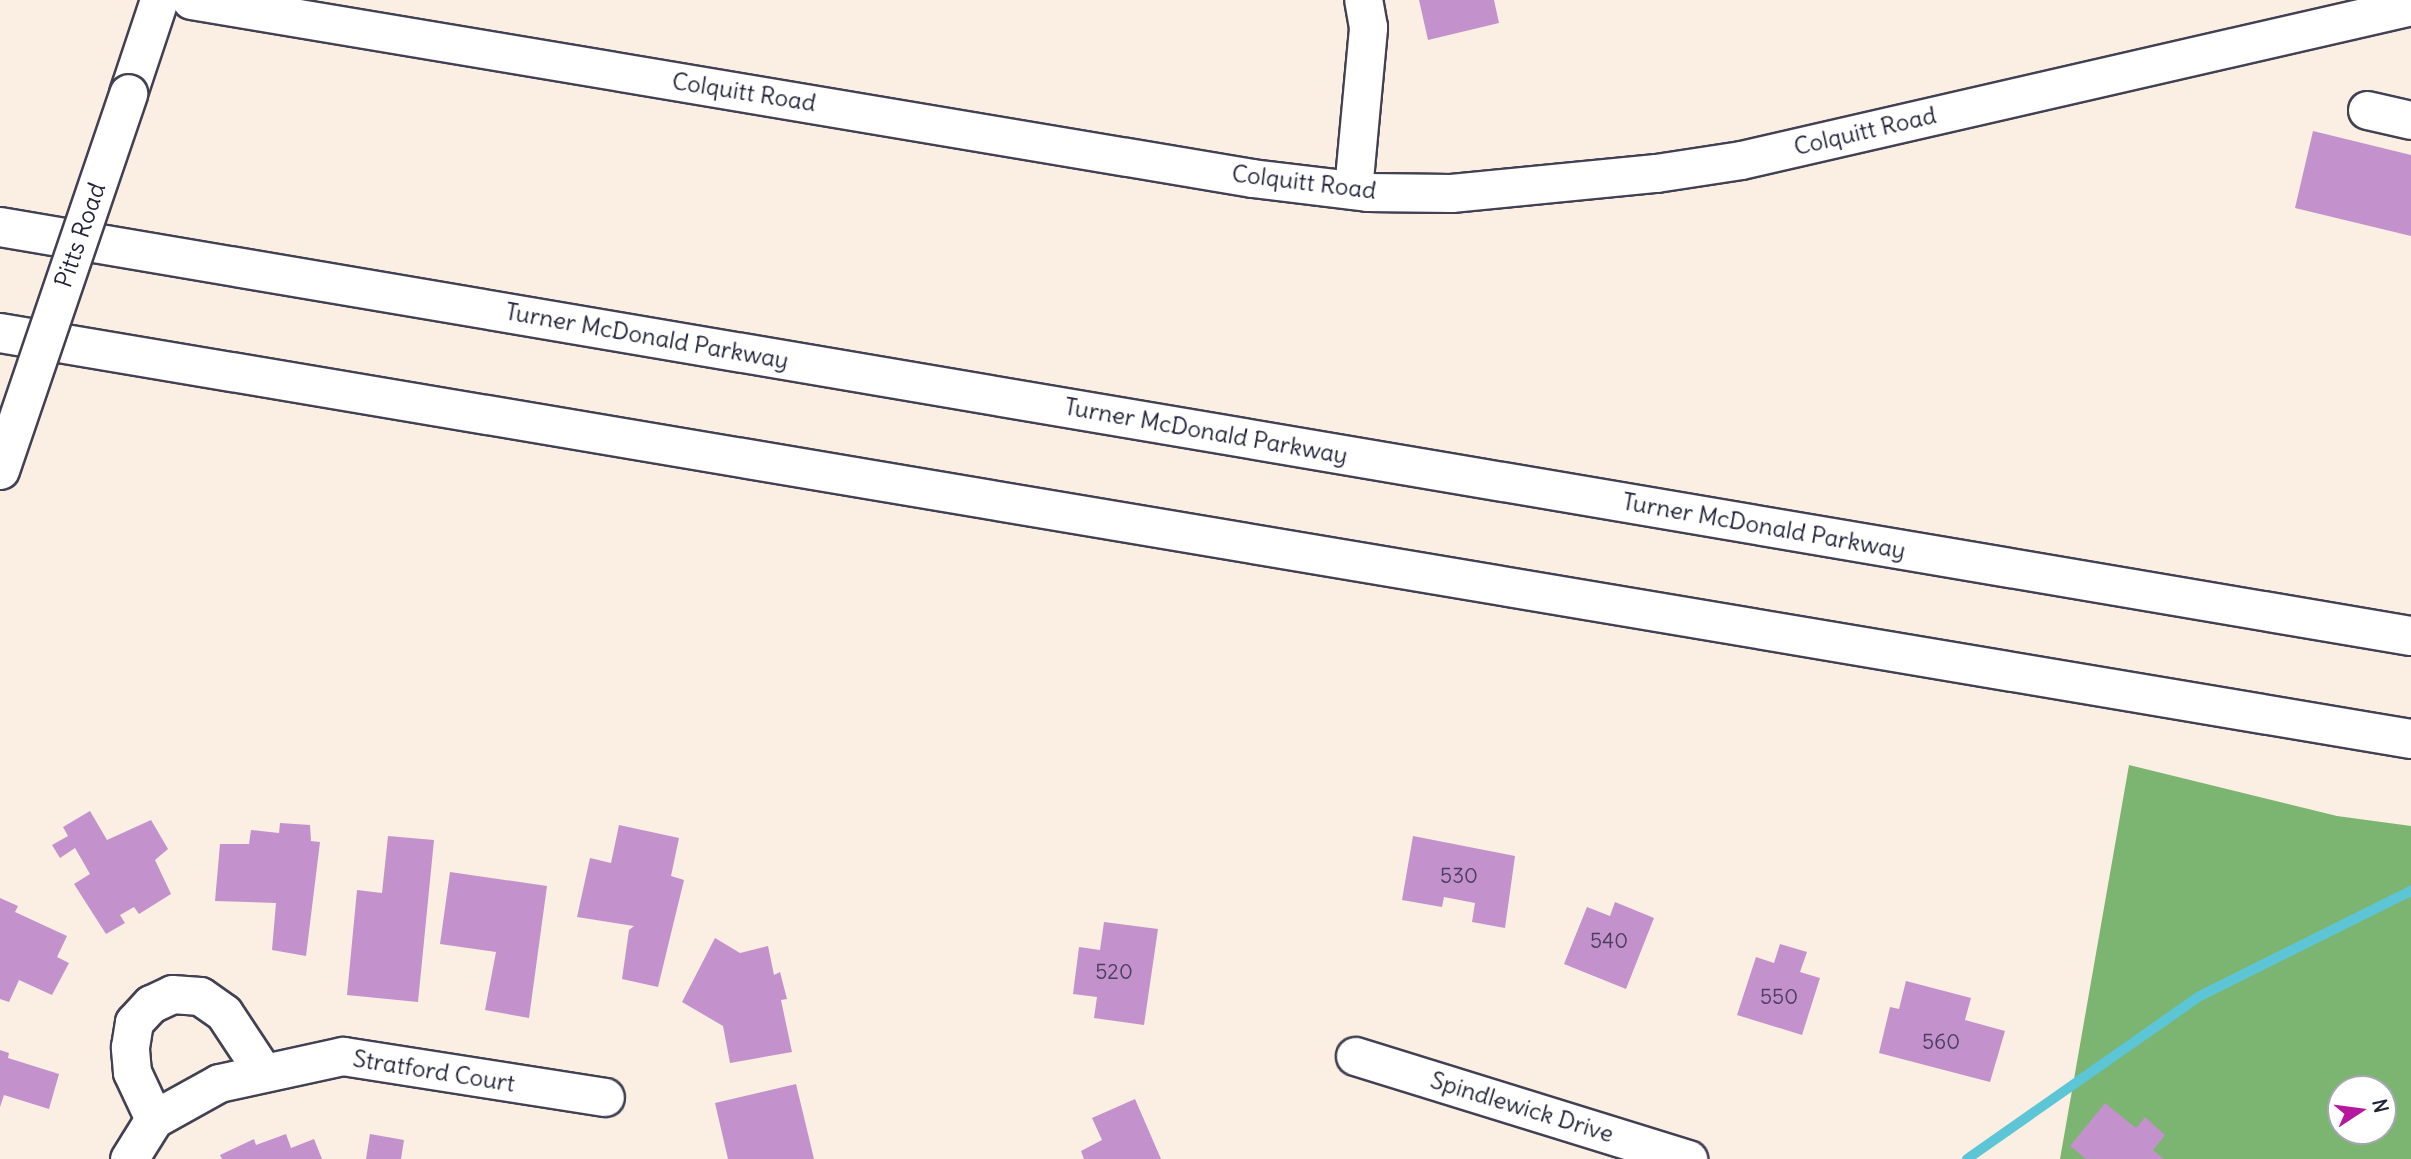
<!DOCTYPE html>
<html>
<head>
<meta charset="utf-8">
<style>
  body { margin:0 }
  #map { position:relative; width:2411px; height:1159px; overflow:hidden; background:#faefe2; font-family:Delius,sans-serif }
  div>[style] { position:absolute }
  .forest>* { inset:0; background:#7cb471 }
  .stream>* { height:10px; margin:-5px; padding:0 5px; transform-origin:5px; border-radius:5px; background:#5cc6d7 }
  .building>* { inset:0; background:#c391cc }
  .roads { filter:drop-shadow(2px 0 #424154) drop-shadow(-2px 0 #424154) drop-shadow(0 2px #424154) drop-shadow(0 -2px #424154) }
  .minor>* { height:37px; margin:-18.5px; padding:0 18.5px; transform-origin:18.5px; border-radius:18.5px; background:#fff }
  .highway>* { height:38px; margin:-19px; padding:0 19px; transform-origin:19px; border-radius:19px; background:#fff }
  .bridges { filter:drop-shadow(2px 0 #424154) drop-shadow(-2px 0 #424154) drop-shadow(0 2px #424154) drop-shadow(0 -2px #424154) }
  .minor-bridge>* { height:37px; margin:-18.5px; padding:0 18.5px; transform-origin:18.5px; border-radius:18.5px; background:#fff }
  span { translate:-50% -50%; white-space:nowrap; text-align:center; line-height:1.15; -webkit-text-stroke:7px #fff; paint-order:stroke }
  .number-label { font-size:21px; color:#4a3e5f }
  .number-label span { -webkit-text-stroke-width:0 }
  .street-label { font-size:24px; color:#22223b }
  .north { position:absolute; left:2327px; top:1075px; width:70px; height:70px; box-sizing:border-box; background:#fff; border:2px solid #a7a7b1; border-radius:50%; rotate:77deg; font-size:19px; font-weight:700; line-height:28px; text-align:center; color:#22223b }
  .north::after { content:''; display:block; margin:auto; width:24px; height:32px; background:#b5179e; clip-path:polygon(50% 0,100% 100%,50% 72%,0 100%) }
</style>
</head>
<body>
<div id="map">
  <div class="forest">
    <i style="clip-path:polygon(evenodd,2129px 765px,2337px 816px,2411px 826px,2411px 1159px,2060px 1159px,2129px 765px,2341px 1089px,2383px 1089px,2383px 1131px,2341px 1131px,2341px 1089px)"></i>
  </div>
  <div class="stream">
    <i style="left:1967px;top:1159px;width:284px;rotate:-35deg"></i>
    <i style="left:2200px;top:996px;width:236px;rotate:-26.5deg"></i>
  </div>
  <div class="building">
    <i style="clip-path:polygon(1419px 0,1494px 0,1499px 23px,1428px 40px)"></i>
    <i style="clip-path:polygon(2313px 131px,2411px 155px,2411px 236px,2295px 208px)"></i>
    <i style="clip-path:polygon(90px 811px,107px 840px,151px 820px,168px 849px,155px 860px,171px 894px,139px 914px,134px 907px,120px 915px,125px 923px,106px 934px,74px 884px,90px 874px,75px 848px,60px 858px,52px 845px,68px 836px,63px 827px)"></i>
    <i style="clip-path:polygon(280px 823px,310px 825px,311px 841px,320px 842px,306px 956px,272px 950px,276px 903px,215px 901px,220px 844px,249px 844px,251px 830px,279px 833px)"></i>
    <i style="clip-path:polygon(619px 825px,679px 838px,671px 876px,684px 880px,658px 987px,622px 979px,629px 930px,634px 926px,577px 917px,590px 858px,611px 863px)"></i>
    <i style="clip-path:polygon(388px 836px,434px 840px,418px 1002px,347px 995px,357px 890px,382px 893px)"></i>
    <i style="clip-path:polygon(1413px 836px,1515px 856px,1505px 928px,1472px 922px,1475px 903px,1444px 897px,1442px 907px,1402px 900px)"></i>
    <i style="clip-path:polygon(450px 872px,547px 886px,529px 1018px,485px 1010px,496px 952px,440px 944px)"></i>
    <i style="clip-path:polygon(0 898px,18px 906px,15px 912px,67px 936px,57px 957px,69px 963px,52px 995px,19px 980px,9px 1002px,0 999px)"></i>
    <i style="clip-path:polygon(1615px 902px,1654px 918px,1626px 989px,1564px 964px,1587px 907px,1610px 916px)"></i>
    <i style="clip-path:polygon(1104px 922px,1158px 929px,1144px 1025px,1094px 1018px,1097px 997px,1073px 994px,1079px 947px,1100px 950px)"></i>
    <i style="clip-path:polygon(715px 938px,740px 953px,768px 946px,774px 975px,780px 972px,787px 999px,781px 1000px,792px 1052px,730px 1063px,723px 1026px,682px 1002px)"></i>
    <i style="clip-path:polygon(1780px 944px,1807px 952px,1800px 972px,1820px 978px,1802px 1035px,1737px 1015px,1756px 957px,1774px 963px)"></i>
    <i style="clip-path:polygon(1906px 981px,1971px 998px,1965px 1020px,2005px 1031px,1990px 1082px,1879px 1053px,1890px 1007px,1899px 1009px)"></i>
    <i style="clip-path:polygon(0 1050px,9px 1053px,8px 1058px,59px 1074px,49px 1109px,4px 1095px,0 1107px)"></i>
    <i style="clip-path:polygon(796px 1084px,814px 1159px,728px 1159px,715px 1103px)"></i>
    <i style="clip-path:polygon(1135px 1099px,1161px 1159px,1084px 1159px,1081px 1151px,1102px 1140px,1092px 1118px)"></i>
    <i style="clip-path:polygon(2105px 1103px,2136px 1128px,2145px 1117px,2165px 1135px,2153px 1150px,2164px 1159px,2086px 1159px,2070px 1146px)"></i>
    <i style="clip-path:polygon(286px 1134px,291px 1148px,314px 1139px,322px 1159px,222px 1159px,220px 1155px,254px 1139px,256px 1145px)"></i>
    <i style="clip-path:polygon(370px 1134px,404px 1140px,401px 1159px,366px 1159px)"></i>
  </div>
  <div class="roads">
    <div class="minor">
      <i style="left:191px;top:0;width:1076px;rotate:9.52deg"></i>
      <i style="left:1252px;top:178px;width:116px;rotate:6.9deg"></i>
      <i style="left:1367px;top:192px;width:84px;rotate:0.7deg"></i>
      <i style="left:1451px;top:193px;width:206px;rotate:-5.6deg"></i>
      <i style="left:1656px;top:173px;width:86px;rotate:-8.7deg"></i>
      <i style="left:1741px;top:160px;width:687px;rotate:-12.94deg"></i>
      <i style="left:128px;top:93px;width:98px;rotate:-71.6deg"></i>
      <i style="left:2367px;top:110px;width:45px;rotate:12.8deg"></i>
      <i style="left:1353px;top:190px;width:164px;rotate:-84.7deg"></i>
      <i style="left:1368px;top:27px;width:27px;rotate:-100deg"></i>
      <i style="left:1355px;top:1056px;width:349px;rotate:17.2deg"></i>
      <i style="left:154px;top:1119px;width:52px;rotate:-115.1deg"></i>
      <i style="left:132px;top:1072px;width:25px;rotate:-95deg"></i>
      <i style="left:130px;top:1047px;width:25px;rotate:-81deg"></i>
      <i style="left:134px;top:1022px;width:25px;rotate:-47deg"></i>
      <i style="left:151px;top:1004px;width:23px;rotate:-25deg"></i>
      <i style="left:172px;top:994px;width:28px;rotate:4deg"></i>
      <i style="left:200px;top:996px;width:29px;rotate:35deg"></i>
      <i style="left:224px;top:1013px;width:71px;rotate:56.5deg"></i>
      <i style="left:129px;top:1159px;width:47px;rotate:-58deg"></i>
      <i style="left:154px;top:1119px;width:74px;rotate:-29deg"></i>
      <i style="left:219px;top:1083px;width:127px;rotate:-12.3deg"></i>
      <i style="left:343px;top:1056px;width:265px;rotate:8.9deg"></i>
    </div>
    <div class="highway">
      <i style="left:0;top:227px;width:2445px;rotate:9.63deg"></i>
      <i style="left:0;top:333px;width:2445px;rotate:9.56deg"></i>
    </div>
  </div>
  <div class="bridges">
    <div class="minor-bridge">
      <i style="left:0;top:470px;width:398px;rotate:-71.2deg"></i>
    </div>
  </div>
  <div class="number-label">
    <span style="left:1459px;top:876px">530</span>
    <span style="left:1609px;top:941px">540</span>
    <span style="left:1114px;top:972px">520</span>
    <span style="left:1779px;top:997px">550</span>
    <span style="left:1941px;top:1042px">560</span>
  </div>
  <div class="street-label">
    <span style="left:744px;top:92px;rotate:9deg">Colquitt Road</span>
    <span style="left:1865px;top:131px;rotate:-13deg">Colquitt Road</span>
    <span style="left:1304px;top:182px;rotate:7deg">Colquitt Road</span>
    <span style="left:80px;top:235px;rotate:-71deg">Pitts Road</span>
    <span style="left:647px;top:336px;rotate:10deg">Turner McDonald Parkway</span>
    <span style="left:1206px;top:431px;rotate:10deg">Turner McDonald Parkway</span>
    <span style="left:1764px;top:526px;rotate:10deg">Turner McDonald Parkway</span>
    <span style="left:434px;top:1071px;rotate:9deg">Stratford Court</span>
    <span style="left:1522px;top:1107px;rotate:17deg">Spindlewick Drive</span>
  </div>
  <div class="north">N</div>
</div>
</body>
</html>
